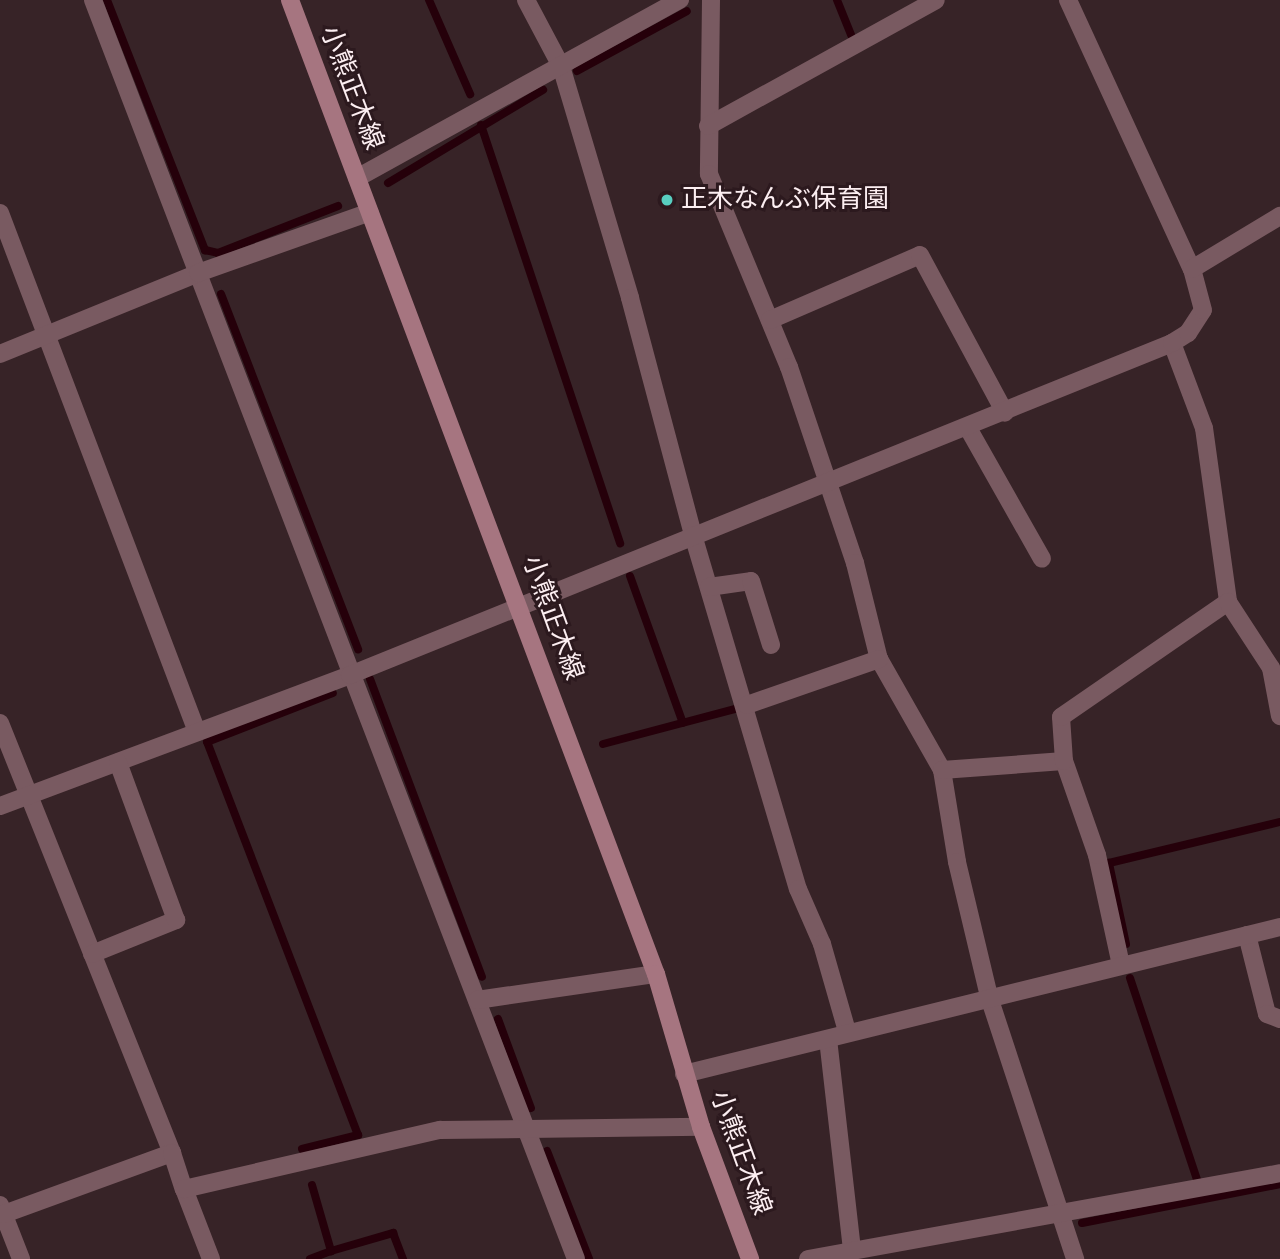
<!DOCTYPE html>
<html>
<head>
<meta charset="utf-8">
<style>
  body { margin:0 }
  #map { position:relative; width:1280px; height:1259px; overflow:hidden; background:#372327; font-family:Signika,"Noto Sans JP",sans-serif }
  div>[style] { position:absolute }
  .stream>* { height:8px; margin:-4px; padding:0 4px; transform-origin:4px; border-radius:4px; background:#25000a }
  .minor>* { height:18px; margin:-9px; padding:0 9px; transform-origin:9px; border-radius:9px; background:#795a61 }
  .secondary>* { height:18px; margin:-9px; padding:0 9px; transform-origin:9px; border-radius:9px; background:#a67580 }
  .dots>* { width:19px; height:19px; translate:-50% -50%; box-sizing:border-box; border:4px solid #2c191e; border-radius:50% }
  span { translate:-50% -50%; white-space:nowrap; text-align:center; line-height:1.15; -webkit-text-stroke:6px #2c191e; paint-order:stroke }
  .street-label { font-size:26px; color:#fceef1 }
  .poi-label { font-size:26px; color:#fceef1 }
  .left { translate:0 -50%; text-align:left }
</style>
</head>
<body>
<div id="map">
  <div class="stream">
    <i style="left:107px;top:0;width:269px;rotate:68.6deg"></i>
    <i style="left:205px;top:250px;width:13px;rotate:13deg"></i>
    <i style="left:218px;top:253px;width:129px;rotate:-21.4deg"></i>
    <i style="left:429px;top:0;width:103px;rotate:66.4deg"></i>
    <i style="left:837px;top:0;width:38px;rotate:68deg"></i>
    <i style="left:577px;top:71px;width:125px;rotate:-28.6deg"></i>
    <i style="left:481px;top:125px;width:441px;rotate:71.6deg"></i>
    <i style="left:388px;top:183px;width:181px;rotate:-31deg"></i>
    <i style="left:221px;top:294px;width:381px;rotate:68.9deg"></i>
    <i style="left:630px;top:576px;width:156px;rotate:70.2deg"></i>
    <i style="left:370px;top:679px;width:318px;rotate:69.4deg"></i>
    <i style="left:603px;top:744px;width:137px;rotate:-14.9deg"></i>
    <i style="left:1126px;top:944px;width:83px;rotate:-101.9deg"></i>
    <i style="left:1109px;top:863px;width:176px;rotate:-13.5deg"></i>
    <i style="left:1130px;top:978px;width:212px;rotate:71.6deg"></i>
    <i style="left:498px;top:1019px;width:95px;rotate:69.7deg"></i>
    <i style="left:302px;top:1149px;width:58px;rotate:-14deg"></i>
    <i style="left:358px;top:1135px;width:421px;rotate:-111deg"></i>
    <i style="left:207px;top:742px;width:135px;rotate:-21.3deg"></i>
    <i style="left:547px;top:1151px;width:116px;rotate:68.7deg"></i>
    <i style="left:312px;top:1185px;width:69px;rotate:73.9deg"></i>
    <i style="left:331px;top:1251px;width:65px;rotate:-16.2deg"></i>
    <i style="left:393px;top:1233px;width:28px;rotate:69deg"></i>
    <i style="left:1082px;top:1223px;width:202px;rotate:-11.1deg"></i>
    <i style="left:310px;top:1259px;width:22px;rotate:-21deg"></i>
  </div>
  <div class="minor">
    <i style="left:93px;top:0;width:1348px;rotate:69.01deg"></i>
    <i style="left:526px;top:0;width:75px;rotate:62.1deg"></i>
    <i style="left:561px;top:66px;width:242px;rotate:73.4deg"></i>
    <i style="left:630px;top:298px;width:245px;rotate:75.1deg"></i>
    <i style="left:693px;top:535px;width:369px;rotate:73.5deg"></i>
    <i style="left:798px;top:889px;width:60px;rotate:66.4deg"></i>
    <i style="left:822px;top:944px;width:91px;rotate:74deg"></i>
    <i style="left:711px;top:0;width:174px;rotate:90.7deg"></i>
    <i style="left:709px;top:174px;width:209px;rotate:67.5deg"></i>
    <i style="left:789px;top:367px;width:207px;rotate:71.4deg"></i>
    <i style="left:855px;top:563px;width:99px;rotate:76deg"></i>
    <i style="left:879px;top:659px;width:128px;rotate:60.4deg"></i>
    <i style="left:942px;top:770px;width:93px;rotate:80.7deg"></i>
    <i style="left:957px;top:862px;width:142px;rotate:76.6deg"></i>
    <i style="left:990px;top:1000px;width:273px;rotate:71.8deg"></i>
    <i style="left:1068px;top:0;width:296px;rotate:65.3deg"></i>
    <i style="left:708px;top:126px;width:260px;rotate:-28.9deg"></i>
    <i style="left:357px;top:178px;width:369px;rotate:-28.9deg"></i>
    <i style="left:0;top:213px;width:555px;rotate:69.21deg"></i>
    <i style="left:770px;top:320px;width:163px;rotate:-23.4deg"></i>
    <i style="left:920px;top:255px;width:179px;rotate:61.7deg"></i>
    <i style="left:1172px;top:343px;width:91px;rotate:69.4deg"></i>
    <i style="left:1204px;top:428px;width:176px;rotate:82.1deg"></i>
    <i style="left:0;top:354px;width:214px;rotate:-22.2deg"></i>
    <i style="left:198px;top:273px;width:182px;rotate:-19.5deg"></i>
    <i style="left:968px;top:428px;width:150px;rotate:60.5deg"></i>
    <i style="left:709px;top:587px;width:42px;rotate:-8.1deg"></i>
    <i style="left:751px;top:581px;width:67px;rotate:72.6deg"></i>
    <i style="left:747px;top:705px;width:140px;rotate:-19.2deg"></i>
    <i style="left:0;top:723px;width:463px;rotate:68.2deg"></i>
    <i style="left:942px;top:770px;width:122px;rotate:-4.2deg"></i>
    <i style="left:0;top:806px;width:374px;rotate:-20.5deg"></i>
    <i style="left:350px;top:675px;width:887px;rotate:-21.99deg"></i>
    <i style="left:1172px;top:343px;width:19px;rotate:-32deg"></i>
    <i style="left:1188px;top:333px;width:27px;rotate:-57deg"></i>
    <i style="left:1203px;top:310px;width:42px;rotate:-105deg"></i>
    <i style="left:1192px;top:269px;width:103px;rotate:-31.1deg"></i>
    <i style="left:1247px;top:935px;width:81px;rotate:75.8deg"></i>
    <i style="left:1267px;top:1014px;width:14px;rotate:21deg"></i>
    <i style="left:92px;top:954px;width:91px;rotate:-22deg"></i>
    <i style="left:176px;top:920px;width:168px;rotate:-110.2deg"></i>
    <i style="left:1121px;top:965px;width:113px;rotate:-102.3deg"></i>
    <i style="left:1097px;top:855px;width:100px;rotate:-109.3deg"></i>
    <i style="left:1064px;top:761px;width:44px;rotate:-93.9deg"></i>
    <i style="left:1061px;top:717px;width:203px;rotate:-34.6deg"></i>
    <i style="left:1228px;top:602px;width:79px;rotate:56.9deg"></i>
    <i style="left:1271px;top:668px;width:49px;rotate:79.4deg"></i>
    <i style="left:477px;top:1000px;width:181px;rotate:-8.3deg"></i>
    <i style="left:828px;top:1039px;width:212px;rotate:83.5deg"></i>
    <i style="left:684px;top:1074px;width:614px;rotate:-13.86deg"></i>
    <i style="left:184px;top:1189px;width:75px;rotate:68.9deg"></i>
    <i style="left:0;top:1205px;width:58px;rotate:68.7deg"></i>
    <i style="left:4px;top:1214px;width:179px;rotate:-20deg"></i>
    <i style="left:172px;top:1153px;width:38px;rotate:72deg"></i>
    <i style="left:184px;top:1189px;width:263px;rotate:-13deg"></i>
    <i style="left:440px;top:1130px;width:261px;rotate:-0.7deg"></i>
    <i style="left:808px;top:1259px;width:480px;rotate:-10.3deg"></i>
  </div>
  <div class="secondary">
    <i style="left:290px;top:0;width:1040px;rotate:69.41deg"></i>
    <i style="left:656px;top:974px;width:159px;rotate:73.6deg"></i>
    <i style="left:701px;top:1127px;width:141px;rotate:69.6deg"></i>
  </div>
  <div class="dots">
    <i style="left:667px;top:200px;background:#58cec0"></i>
  </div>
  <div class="street-label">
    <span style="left:351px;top:88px;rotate:69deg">小熊正木線</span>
    <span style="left:552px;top:618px;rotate:70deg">小熊正木線</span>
    <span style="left:740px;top:1153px;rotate:70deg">小熊正木線</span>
  </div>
  <div class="poi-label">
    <span class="left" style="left:681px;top:200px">正木なんぶ保育園</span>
  </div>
</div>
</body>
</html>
